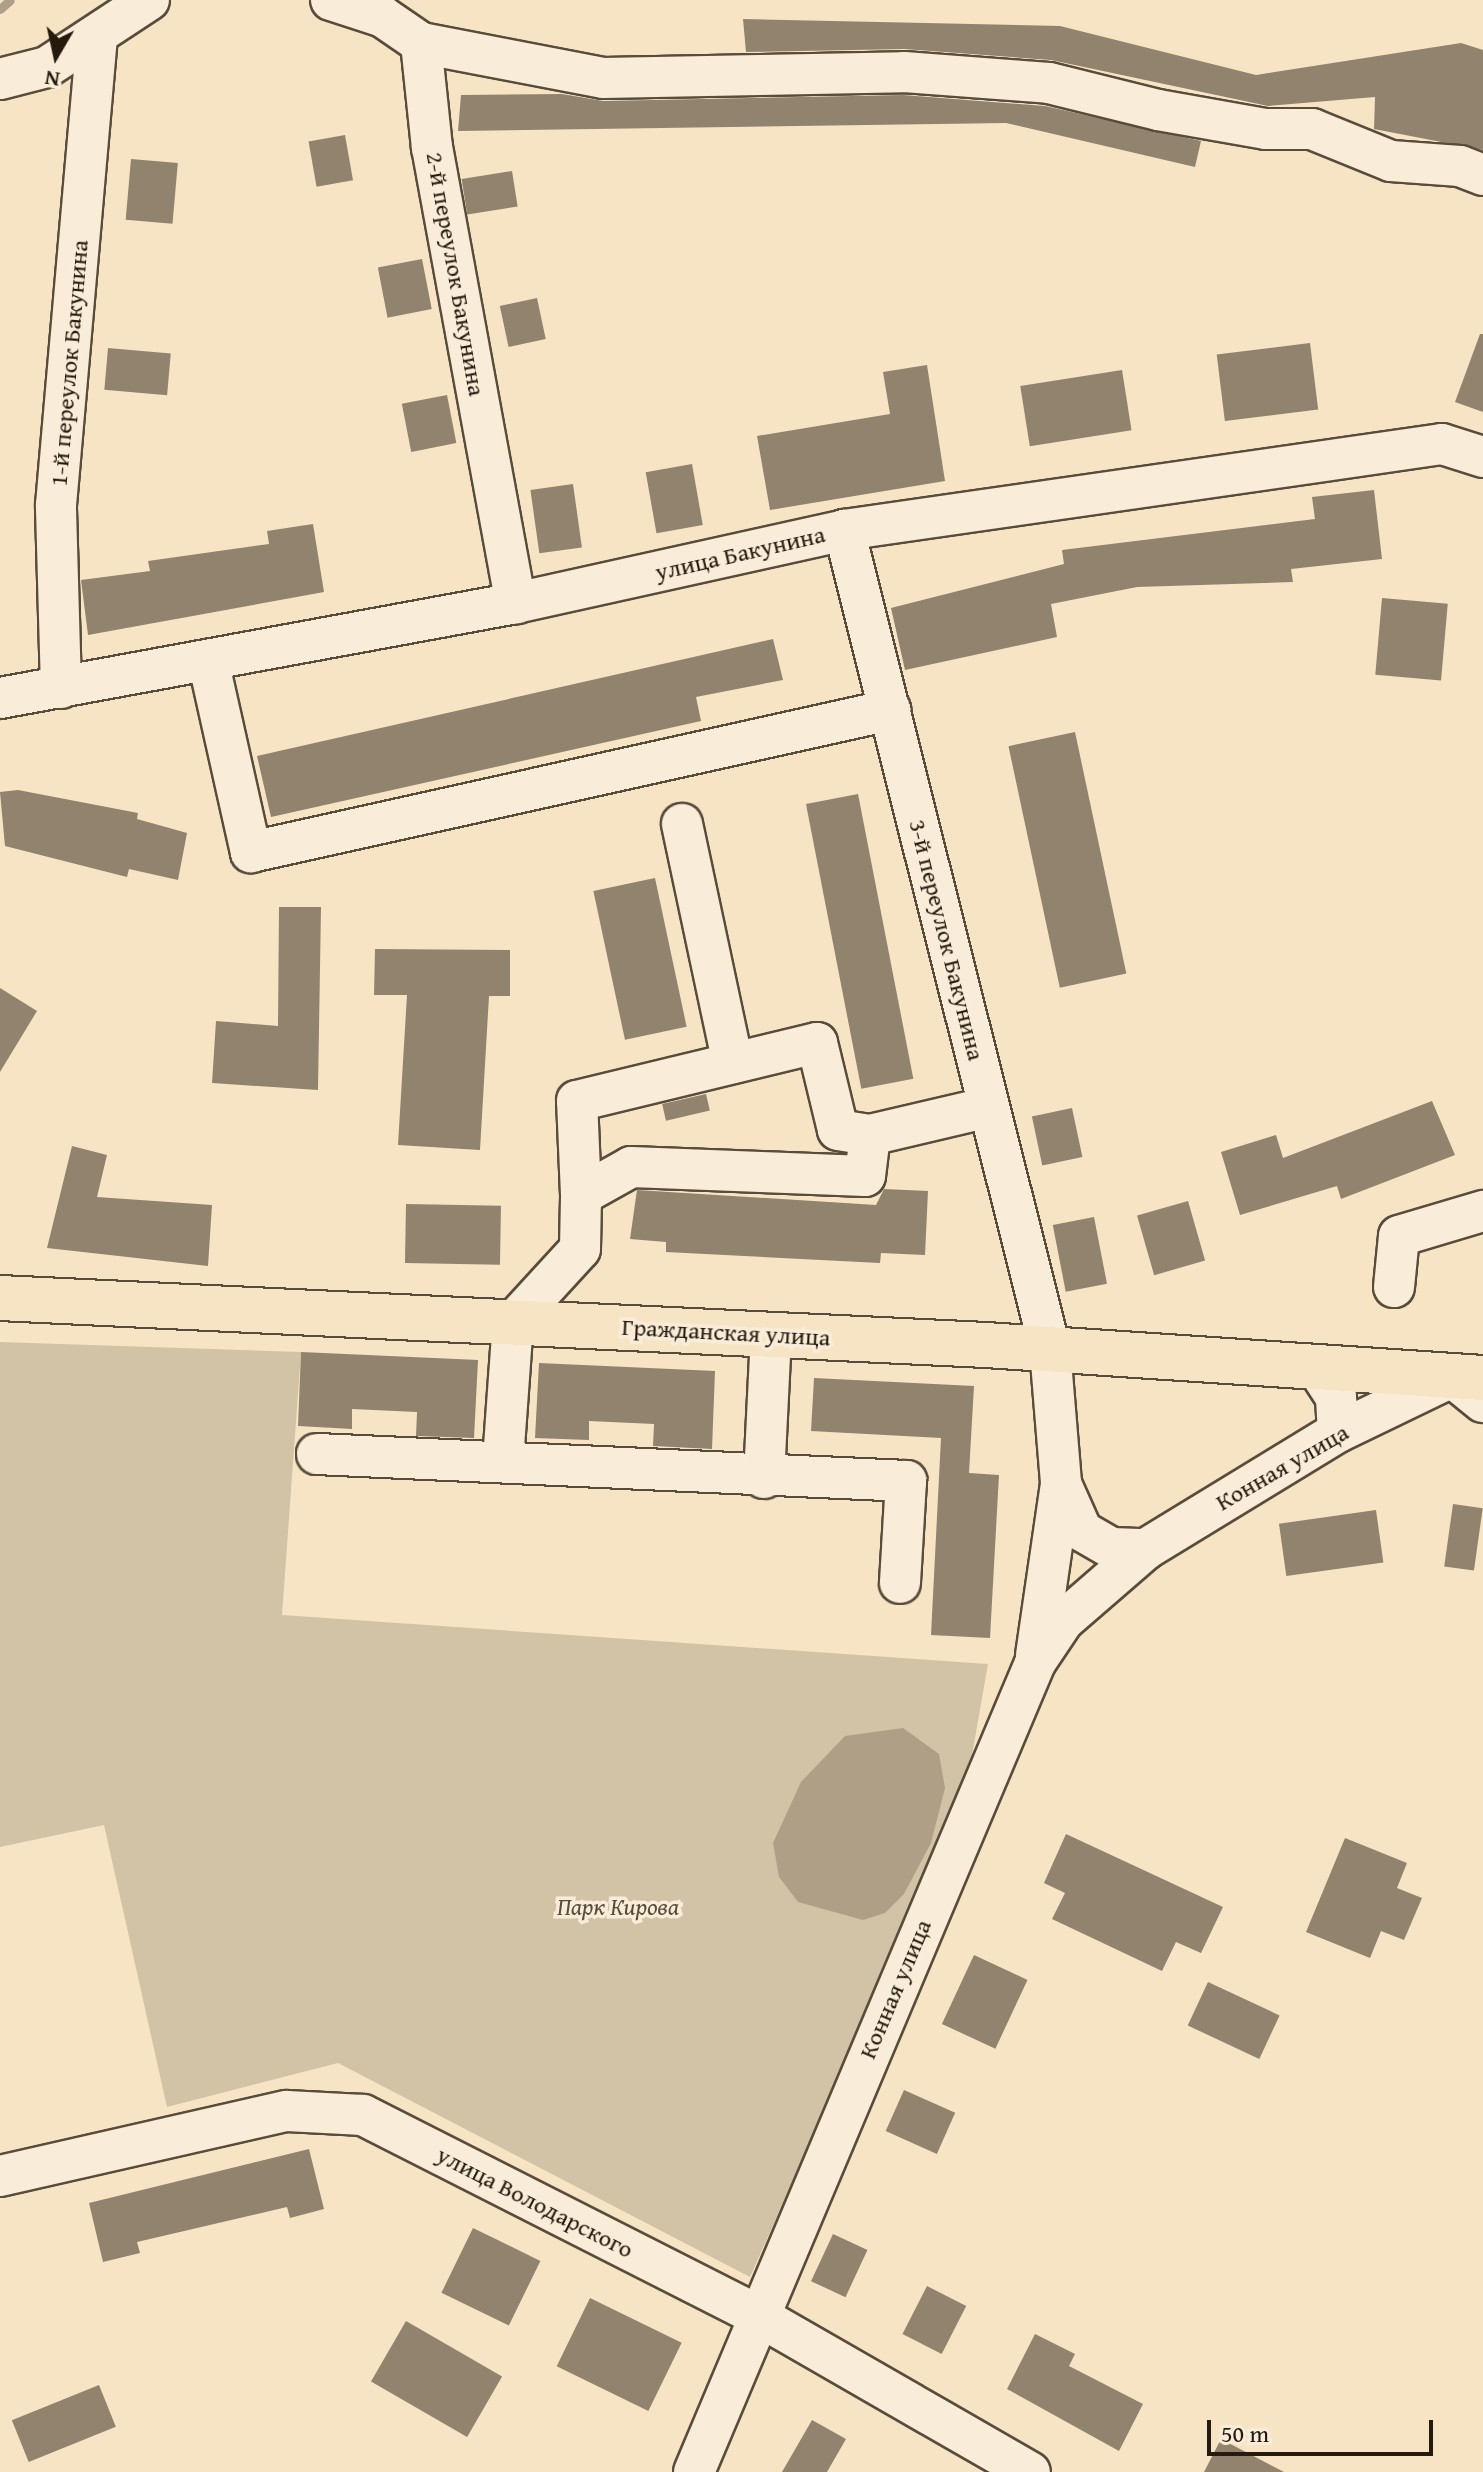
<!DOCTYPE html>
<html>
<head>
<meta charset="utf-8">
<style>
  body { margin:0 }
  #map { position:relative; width:1483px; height:2472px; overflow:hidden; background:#f6e4c5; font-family:"Gentium Book Plus",serif }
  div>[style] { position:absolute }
  .green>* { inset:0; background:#d2c2a6 }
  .water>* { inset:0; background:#af9f86 }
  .stream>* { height:9px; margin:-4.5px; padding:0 4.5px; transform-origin:4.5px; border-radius:4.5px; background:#af9f86 }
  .building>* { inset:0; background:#91836d; transform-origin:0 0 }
  .roads { filter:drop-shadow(2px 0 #584c3b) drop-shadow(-2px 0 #584c3b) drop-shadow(0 2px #584c3b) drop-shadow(0 -2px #584c3b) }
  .minor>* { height:40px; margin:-20px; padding:0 20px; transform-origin:20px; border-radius:20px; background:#f9edd9 }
  .major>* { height:44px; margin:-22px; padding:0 22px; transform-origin:22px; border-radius:22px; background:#f6e4c5 }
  span { translate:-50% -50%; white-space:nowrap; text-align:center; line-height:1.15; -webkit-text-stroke:7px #f9edd9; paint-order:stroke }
  .street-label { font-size:24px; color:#241a0d }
  .park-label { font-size:24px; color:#584c3b; font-style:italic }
  .north { position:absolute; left:16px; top:16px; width:80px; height:80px; -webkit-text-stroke:6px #f9edd9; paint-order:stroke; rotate:189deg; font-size:22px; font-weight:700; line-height:32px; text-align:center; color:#241a0d }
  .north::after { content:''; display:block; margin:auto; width:28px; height:36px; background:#241a0d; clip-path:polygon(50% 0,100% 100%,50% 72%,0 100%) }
  .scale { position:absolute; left:1207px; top:2420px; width:226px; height:36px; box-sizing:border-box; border:4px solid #241a0d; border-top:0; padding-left:10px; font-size:24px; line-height:28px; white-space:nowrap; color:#241a0d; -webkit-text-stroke:6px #f9edd9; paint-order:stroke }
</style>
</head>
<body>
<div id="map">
  <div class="green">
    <i style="clip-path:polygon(0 1342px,301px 1352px,282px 1615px,988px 1664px,965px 1795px,750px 2277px,338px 2063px,167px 2107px,104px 1825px,0 1847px)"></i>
  </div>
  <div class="water">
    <i style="clip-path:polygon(903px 1728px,939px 1754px,945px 1788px,931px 1843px,904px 1894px,885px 1913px,863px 1920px,798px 1902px,779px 1877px,773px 1843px,801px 1782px,845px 1736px)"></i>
  </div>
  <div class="stream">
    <i style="left:0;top:9px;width:13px;rotate:-42deg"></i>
  </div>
  <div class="building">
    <i style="clip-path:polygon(743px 19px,1060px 26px,1256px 75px,1461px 43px,1483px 50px,1483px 150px,1374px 129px,1375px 97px,1268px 106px,1051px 60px,904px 49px,746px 52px)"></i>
    <i style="clip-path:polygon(562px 94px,603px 101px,903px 95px,1045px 106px,1201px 141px,1195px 167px,1006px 123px,458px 131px,461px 95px)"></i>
    <i style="left:345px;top:135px;width:46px;height:37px;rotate:80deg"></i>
    <i style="left:131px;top:159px;width:47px;height:61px;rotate:5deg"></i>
    <i style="left:512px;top:171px;width:36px;height:51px;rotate:81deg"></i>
    <i style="left:422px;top:259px;width:51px;height:45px;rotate:79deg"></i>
    <i style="left:537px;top:298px;width:42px;height:38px;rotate:78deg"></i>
    <i style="clip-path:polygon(1480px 334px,1483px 334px,1483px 412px,1455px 402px)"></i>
    <i style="left:1310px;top:343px;width:67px;height:94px;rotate:83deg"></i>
    <i style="left:108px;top:348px;width:63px;height:42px;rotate:5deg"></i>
    <i style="clip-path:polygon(927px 365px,945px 481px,770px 510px,757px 436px,890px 414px,883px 372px)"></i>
    <i style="left:1122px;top:370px;width:61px;height:103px;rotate:81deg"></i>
    <i style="left:447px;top:395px;width:49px;height:46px;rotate:79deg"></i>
    <i style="left:692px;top:464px;width:62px;height:47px;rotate:80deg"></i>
    <i style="left:573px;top:484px;width:64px;height:43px;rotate:82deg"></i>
    <i style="clip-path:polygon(1374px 490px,1382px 559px,1291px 569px,1293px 582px,1137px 587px,1051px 604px,1057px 637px,905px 670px,891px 608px,1064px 564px,1062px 550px,1315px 519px,1312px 497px)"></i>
    <i style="clip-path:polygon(313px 524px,324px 592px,88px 635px,81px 580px,150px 571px,148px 561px,269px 544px,267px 531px)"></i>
    <i style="left:1382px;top:598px;width:66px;height:77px;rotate:5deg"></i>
    <i style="clip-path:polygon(773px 639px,783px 680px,696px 697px,701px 721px,271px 817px,257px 756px)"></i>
    <i style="left:1075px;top:732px;width:247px;height:68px;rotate:78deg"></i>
    <i style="clip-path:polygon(18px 790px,138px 813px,137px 819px,187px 833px,178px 880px,129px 869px,127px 877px,5px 846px,0 792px)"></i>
    <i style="left:858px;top:794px;width:290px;height:53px;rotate:79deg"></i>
    <i style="left:655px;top:878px;width:152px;height:63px;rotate:78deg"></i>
    <i style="clip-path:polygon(279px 907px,321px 907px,318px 1090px,212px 1083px,216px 1021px,278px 1026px)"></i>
    <i style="clip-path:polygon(375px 949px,510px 950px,510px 996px,489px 996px,480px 1150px,398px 1145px,407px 995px,374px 995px)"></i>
    <i style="clip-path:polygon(0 988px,37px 1011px,0 1072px)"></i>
    <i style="left:706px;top:1094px;width:17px;height:45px;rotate:77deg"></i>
    <i style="clip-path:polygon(1432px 1101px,1455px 1155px,1341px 1199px,1337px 1186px,1240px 1215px,1221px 1152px,1276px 1135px,1283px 1158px)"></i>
    <i style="left:1072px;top:1108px;width:50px;height:41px;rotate:78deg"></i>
    <i style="clip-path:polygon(72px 1146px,107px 1155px,97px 1197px,212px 1205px,208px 1266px,47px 1248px)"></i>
    <i style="clip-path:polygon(884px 1189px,928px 1191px,925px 1255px,881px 1253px,880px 1263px,666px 1252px,666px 1242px,630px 1239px,637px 1190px,876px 1205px)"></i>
    <i style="left:1188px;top:1201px;width:62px;height:53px;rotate:74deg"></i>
    <i style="left:406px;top:1204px;width:95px;height:59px;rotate:1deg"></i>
    <i style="left:1094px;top:1217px;width:68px;height:42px;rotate:79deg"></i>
    <i style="clip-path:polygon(301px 1352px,478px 1360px,474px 1438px,416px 1436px,417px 1412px,352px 1409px,352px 1429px,298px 1426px)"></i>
    <i style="clip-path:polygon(539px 1363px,715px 1371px,712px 1449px,653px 1446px,654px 1424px,589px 1421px,589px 1440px,535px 1438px)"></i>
    <i style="clip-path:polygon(814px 1378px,974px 1386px,969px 1473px,999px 1475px,990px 1638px,931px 1635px,941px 1438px,811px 1431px)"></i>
    <i style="left:1453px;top:1504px;width:30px;height:63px;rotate:8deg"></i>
    <i style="left:1376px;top:1510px;width:53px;height:98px;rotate:82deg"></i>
    <i style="clip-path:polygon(1066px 1834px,1223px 1907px,1201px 1953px,1176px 1942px,1162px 1971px,1052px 1919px,1065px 1893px,1044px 1883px)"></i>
    <i style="clip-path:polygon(1345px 1838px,1407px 1863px,1397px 1888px,1422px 1898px,1404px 1940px,1381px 1931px,1370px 1958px,1306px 1932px)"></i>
    <i style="left:974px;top:1955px;width:59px;height:76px;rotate:25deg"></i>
    <i style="left:1208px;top:1982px;width:79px;height:48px;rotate:25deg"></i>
    <i style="left:904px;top:2090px;width:56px;height:45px;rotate:24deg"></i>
    <i style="clip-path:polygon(309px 2149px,324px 2209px,290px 2218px,287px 2207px,137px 2242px,140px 2253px,103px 2262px,89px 2203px)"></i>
    <i style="left:473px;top:2228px;width:75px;height:72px;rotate:26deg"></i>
    <i style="left:833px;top:2234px;width:38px;height:52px;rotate:25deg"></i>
    <i style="left:927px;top:2286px;width:44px;height:54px;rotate:27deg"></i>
    <i style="left:590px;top:2298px;width:102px;height:76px;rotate:26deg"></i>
    <i style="left:406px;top:2321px;width:111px;height:70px;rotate:30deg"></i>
    <i style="clip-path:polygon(1035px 2334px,1075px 2354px,1069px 2366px,1143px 2404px,1119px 2451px,1007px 2389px)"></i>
    <i style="left:99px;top:2385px;width:45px;height:94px;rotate:68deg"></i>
    <i style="clip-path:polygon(812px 2420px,846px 2439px,827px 2472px,782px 2472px)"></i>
    <i style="clip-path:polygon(1221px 2439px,1284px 2472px,1204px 2472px)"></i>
  </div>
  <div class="roads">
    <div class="minor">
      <i style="left:331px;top:0;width:55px;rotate:18.1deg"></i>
      <i style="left:383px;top:17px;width:46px;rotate:34.4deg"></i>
      <i style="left:421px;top:43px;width:185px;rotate:10.9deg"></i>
      <i style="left:603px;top:78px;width:301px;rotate:-1.1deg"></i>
      <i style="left:904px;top:72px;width:145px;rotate:4.3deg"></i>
      <i style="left:1049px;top:83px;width:112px;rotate:13.9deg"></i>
      <i style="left:1158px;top:110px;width:110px;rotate:10deg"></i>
      <i style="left:1266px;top:129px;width:46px"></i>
      <i style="left:1312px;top:129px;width:85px;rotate:22.1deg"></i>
      <i style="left:1391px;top:161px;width:69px;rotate:4.1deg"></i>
      <i style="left:1460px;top:166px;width:25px;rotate:21deg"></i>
      <i style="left:421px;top:43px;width:105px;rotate:84deg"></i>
      <i style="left:432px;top:147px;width:464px;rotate:79.6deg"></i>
      <i style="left:0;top:79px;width:49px;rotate:-14.3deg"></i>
      <i style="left:47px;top:67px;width:122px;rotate:-33.3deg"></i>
      <i style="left:844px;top:530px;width:845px;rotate:75.88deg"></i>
      <i style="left:1050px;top:1349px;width:135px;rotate:85.3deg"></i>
      <i style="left:1061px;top:1484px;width:173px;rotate:98.3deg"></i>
      <i style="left:208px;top:660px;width:197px;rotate:77.4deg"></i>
      <i style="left:251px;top:852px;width:655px;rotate:-12.53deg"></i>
      <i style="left:61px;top:688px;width:183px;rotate:-91.6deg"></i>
      <i style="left:56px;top:505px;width:468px;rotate:-85deg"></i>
      <i style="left:0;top:698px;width:525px;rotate:-10.43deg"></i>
      <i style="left:516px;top:603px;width:336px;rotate:-12.5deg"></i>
      <i style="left:844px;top:530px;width:604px;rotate:-8.18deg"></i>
      <i style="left:1442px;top:444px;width:43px;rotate:17.6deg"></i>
      <i style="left:682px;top:824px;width:244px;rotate:78deg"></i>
      <i style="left:581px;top:1195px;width:94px;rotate:-92.4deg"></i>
      <i style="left:577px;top:1101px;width:247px;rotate:-13.6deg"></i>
      <i style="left:817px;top:1043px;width:89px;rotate:76.4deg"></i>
      <i style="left:838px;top:1130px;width:32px;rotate:9deg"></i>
      <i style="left:1394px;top:1287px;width:51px;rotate:-84.4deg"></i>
      <i style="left:1399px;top:1236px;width:88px;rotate:-16.6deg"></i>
      <i style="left:515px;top:1320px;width:96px;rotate:-47.5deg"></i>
      <i style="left:580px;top:1249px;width:54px;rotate:-88.9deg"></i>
      <i style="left:581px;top:1195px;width:57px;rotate:-29.2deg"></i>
      <i style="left:631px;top:1167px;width:234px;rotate:2.2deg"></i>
      <i style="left:865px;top:1176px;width:41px;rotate:-83deg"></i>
      <i style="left:870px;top:1135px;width:122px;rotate:-13.2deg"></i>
      <i style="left:1317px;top:1368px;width:35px;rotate:57deg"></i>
      <i style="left:1336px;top:1397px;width:35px;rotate:87deg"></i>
      <i style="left:317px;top:1454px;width:590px;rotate:2.62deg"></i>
      <i style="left:906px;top:1481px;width:102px;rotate:93.4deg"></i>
      <i style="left:503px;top:1461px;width:140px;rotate:-85.9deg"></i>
      <i style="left:764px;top:1478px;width:144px;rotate:-87.2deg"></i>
      <i style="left:1061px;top:1484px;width:51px;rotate:65.9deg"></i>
      <i style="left:1082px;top:1531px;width:34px;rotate:30deg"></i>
      <i style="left:1112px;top:1548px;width:34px;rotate:2deg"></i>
      <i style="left:0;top:2176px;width:294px;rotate:-12.8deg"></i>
      <i style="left:287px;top:2111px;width:76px;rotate:3deg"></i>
      <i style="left:363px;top:2115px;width:440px;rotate:26.9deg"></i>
      <i style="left:755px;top:2314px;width:317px;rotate:29.9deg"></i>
      <i style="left:694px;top:2472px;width:878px;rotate:-67.14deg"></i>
      <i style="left:1035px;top:1663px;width:50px;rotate:-56.3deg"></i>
      <i style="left:1063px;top:1621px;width:110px;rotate:-40.9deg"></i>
      <i style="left:1146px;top:1549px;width:225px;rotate:-31.4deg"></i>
      <i style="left:1338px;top:1432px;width:127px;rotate:-25.8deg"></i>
      <i style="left:1452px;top:1377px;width:40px;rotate:39deg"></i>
    </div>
    <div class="major">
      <i style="left:0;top:1298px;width:987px;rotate:2.73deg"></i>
      <i style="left:986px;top:1345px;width:498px;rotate:3.8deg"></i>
    </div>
  </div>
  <div class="street-label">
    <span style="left:456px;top:274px;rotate:80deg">2-й переулок Бакунина</span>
    <span style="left:69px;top:363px;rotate:-85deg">1-й переулок Бакунина</span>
    <span style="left:740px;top:553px;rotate:-13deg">улица Бакунина</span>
    <span style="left:947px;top:940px;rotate:76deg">3-й переулок Бакунина</span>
    <span style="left:726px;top:1332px;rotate:3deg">Гражданская улица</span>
    <span style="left:1282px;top:1467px;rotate:-30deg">Конная улица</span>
    <span style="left:895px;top:1989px;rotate:-67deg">Конная улица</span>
    <span style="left:535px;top:2202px;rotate:27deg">улица Володарского</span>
  </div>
  <div class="park-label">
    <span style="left:618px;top:1907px">Парк Кирова</span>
  </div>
  <div class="north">N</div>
  <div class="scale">50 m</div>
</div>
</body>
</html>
